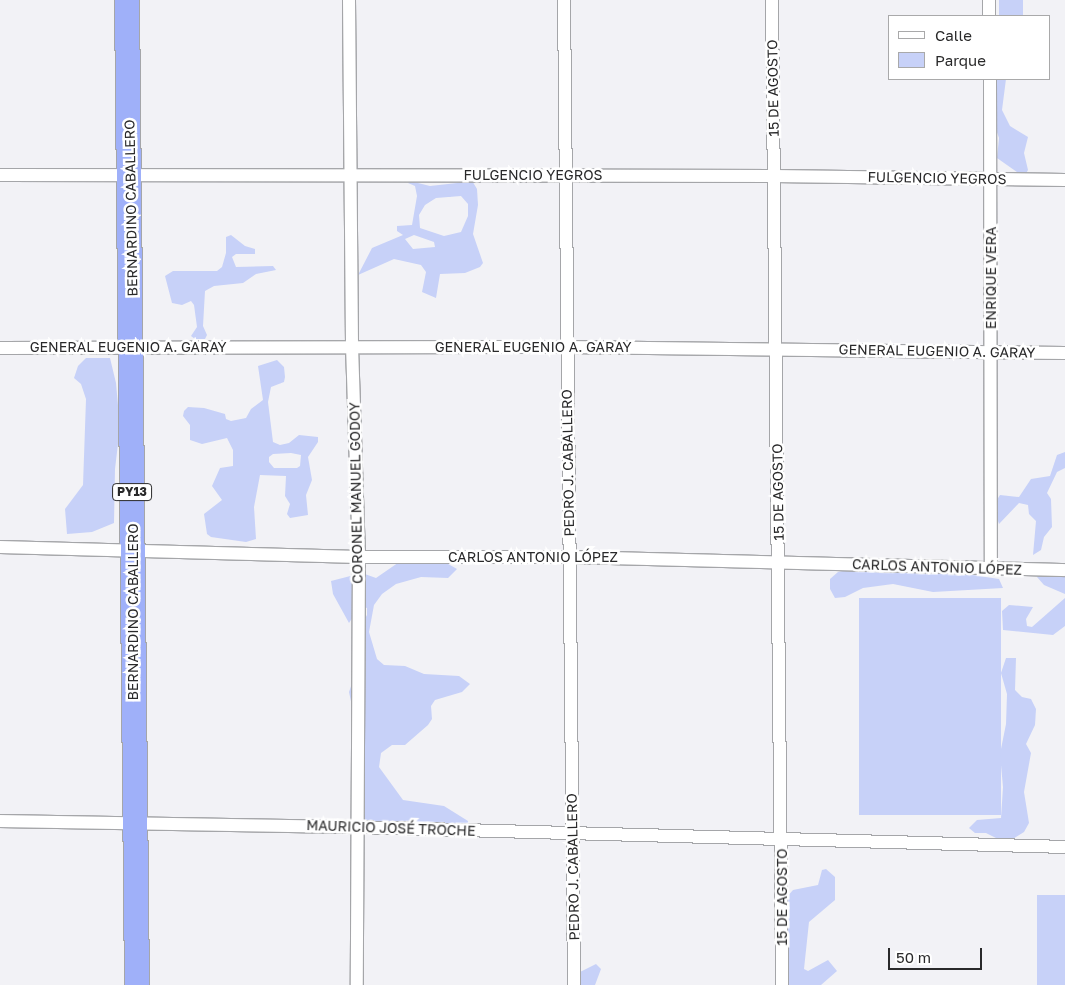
<!DOCTYPE html>
<html>
<head>
<meta charset="utf-8">
<style>
  body { margin:0 }
  #map { position:relative; width:1065px; height:985px; overflow:hidden; background:#f2f2f6; font-family:"Golos Text",sans-serif }
  div>[style] { position:absolute }
  .green>* { inset:0; background:#c7d1f8; transform-origin:0 0 }
  .roads { filter:drop-shadow(1px 0 #a5a6a9) drop-shadow(-1px 0 #a5a6a9) drop-shadow(0 1px #a5a6a9) drop-shadow(0 -1px #a5a6a9) }
  .street>* { height:12px; margin:-6px; padding:0 6px; transform-origin:6px; border-radius:6px; background:#fff }
  .highway>* { height:24px; margin:-12px; padding:0 12px; transform-origin:12px; border-radius:12px; background:#9fb0f9 }
  span { translate:-50% -50%; white-space:nowrap; text-align:center; line-height:1.15; -webkit-text-stroke:5px #fff; paint-order:stroke }
  .shield-label span { padding:1px 4px; background:#fff; border:1px solid; border-radius:4px; -webkit-text-stroke-width:0 }
  .shield-label { font-size:12px; color:#29292a; font-weight:700 }
  .street-label { font-size:14px; color:#29292a }
  .legend { position:absolute; left:888px; top:15px; width:162px; height:65px; box-sizing:border-box; background:#fff; border:1px solid #a9a9aa; margin:0; padding:6px 9px; list-style:none; font-size:15px; color:#29292a }
  .legend li { display:flex; align-items:center; gap:10px; height:25px }
  .legend b { width:25px; border:1px solid #a9a9aa }
  .scale { position:absolute; left:888px; top:948px; width:94px; height:22px; box-sizing:border-box; border:2px solid #29292a; border-top:0; padding-left:6px; font-size:15px; line-height:18px; white-space:nowrap; color:#29292a; -webkit-text-stroke:4px #fff; paint-order:stroke }
</style>
</head>
<body>
<div id="map">
  <div class="green">
    <i style="left:999px;top:0;width:24px;height:16px"></i>
    <i style="clip-path:polygon(993px 79px,1006px 79px,1002px 110px,1010px 126px,1028px 137px,1024px 153px,1028px 170px,1024px 177px,997px 158px,999px 138px,992px 117px)"></i>
    <i style="clip-path:polygon(evenodd,466px 179px,471px 179px,477px 189px,478px 205px,473px 234px,483px 263px,480px 267px,465px 273px,440px 274px,436px 298px,422px 292px,426px 272px,421px 265px,394px 259px,358px 275px,372px 248px,403px 235px,397px 231px,397px 226px,412px 225px,417px 196px,415px 186px,408px 183px,410px 181px,430px 186px,457px 183px,466px 179px,461px 196px,468px 204px,468px 216px,461px 232px,444px 236px,420px 228px,419px 215px,425px 205px,436px 198px,461px 196px,466px 179px,414px 235px,434px 242px,435px 247px,413px 249px,405px 239px,414px 235px)"></i>
    <i style="clip-path:polygon(231px 235px,245px 246px,255px 249px,255px 254px,236px 254px,232px 257px,236px 267px,273px 266px,276px 270px,256px 274px,243px 283px,214px 286px,205px 291px,203px 326px,207px 335px,205px 339px,195px 339px,191px 336px,197px 327px,194px 305px,191px 301px,182px 305px,172px 303px,165px 276px,173px 271px,217px 271px,222px 267px,226px 253px,226px 237px)"></i>
    <i style="clip-path:polygon(86px 358px,110px 358px,116px 383px,120px 427px,115px 469px,114px 523px,92px 532px,67px 534px,65px 509px,83px 485px,86px 399px,81px 384px,74px 378px,78px 366px)"></i>
    <i style="clip-path:polygon(evenodd,277px 360px,284px 367px,285px 377px,284px 382px,271px 387px,268px 402px,273px 442px,280px 445px,289px 443px,299px 435px,318px 437px,318px 442px,308px 457px,312px 480px,306px 495px,308px 515px,290px 518px,287px 514px,290px 504px,285px 496px,286px 476px,260px 475px,254px 507px,256px 539px,246px 542px,211px 537px,207px 534px,204px 514px,222px 500px,212px 486px,220px 468px,233px 466px,233px 450px,227px 438px,202px 444px,190px 440px,190px 425px,183px 416px,184px 411px,188px 407px,204px 408px,225px 414px,226px 419px,231px 421px,246px 418px,251px 409px,263px 400px,258px 366px,277px 360px,291px 453px,301px 455px,300px 466px,297px 468px,274px 468px,269px 462px,269px 457px,273px 454px,291px 453px)"></i>
    <i style="clip-path:polygon(1065px 452px,1065px 468px,1057px 472px,1047px 493px,1051px 499px,1052px 527px,1044px 537px,1041px 550px,1033px 555px,1036px 521px,1029px 514px,1028px 505px,1019px 503px,999px 524px,993px 506px,1000px 495px,1019px 497px,1031px 479px,1050px 476px,1057px 455px)"></i>
    <i style="clip-path:polygon(434px 556px,457px 569px,448px 578px,421px 577px,396px 584px,382px 594px,374px 605px,369px 632px,377px 659px,384px 665px,405px 666px,424px 674px,459px 676px,470px 684px,462px 692px,435px 700px,431px 706px,432px 719px,428px 725px,405px 745px,392px 745px,381px 753px,379px 767px,403px 800px,444px 806px,468px 821px,467px 827px,402px 833px,355px 819px,351px 813px,356px 725px,349px 692px,356px 672px,353px 639px,367px 615px,367px 608px,360px 606px,349px 623px,333px 594px,331px 581px,362px 573px,376px 578px,405px 558px)"></i>
    <i style="clip-path:polygon(861px 567px,946px 571px,999px 579px,1003px 588px,933px 592px,893px 584px,863px 588px,845px 597px,835px 598px,830px 589px,830px 579px,838px 572px)"></i>
    <i style="clip-path:polygon(1040px 573px,1065px 575px,1065px 594px,1044px 585px,1037px 577px)"></i>
    <i style="left:859px;top:598px;width:142px;height:217px"></i>
    <i style="clip-path:polygon(1065px 598px,1065px 626px,1053px 635px,1003px 630px,1002px 611px,1009px 605px,1033px 607px,1026px 619px,1027px 626px,1032px 627px)"></i>
    <i style="clip-path:polygon(1006px 658px,1016px 658px,1015px 690px,1022px 697px,1031px 699px,1036px 709px,1035px 725px,1026px 744px,1031px 753px,1024px 792px,1029px 823px,1024px 832px,1006px 843px,986px 833px,975px 833px,969px 828px,977px 820px,1001px 818px,1003px 787px,1000px 754px,1006px 724px,1007px 694px,1001px 673px)"></i>
    <i style="clip-path:polygon(826px 869px,835px 877px,835px 900px,809px 922px,804px 969px,808px 971px,828px 960px,837px 971px,821px 985px,787px 985px,786px 898px,793px 890px,818px 885px,822px 870px)"></i>
    <i style="left:1037px;top:895px;width:28px;height:90px"></i>
    <i style="clip-path:polygon(596px 964px,601px 969px,595px 985px,579px 985px,578px 973px)"></i>
  </div>
  <div class="roads">
    <div class="street">
      <i style="left:349px;top:0;width:346px;rotate:89.5deg"></i>
      <i style="left:352px;top:346px;width:211px;rotate:88.1deg"></i>
      <i style="left:359px;top:557px;width:428px;rotate:90.3deg"></i>
      <i style="left:564px;top:0;width:985px;rotate:89.42deg"></i>
      <i style="left:772px;top:0;width:985px;rotate:89.42deg"></i>
      <i style="left:989px;top:0;width:16px;rotate:90deg"></i>
      <i style="left:990px;top:79px;width:489px;rotate:89.9deg"></i>
      <i style="left:0;top:175px;width:774px;rotate:0.07deg"></i>
      <i style="left:774px;top:176px;width:291px;rotate:0.8deg"></i>
      <i style="left:0;top:348px;width:567px;rotate:-0.1deg"></i>
      <i style="left:567px;top:347px;width:498px;rotate:0.7deg"></i>
      <i style="left:0;top:547px;width:359px;rotate:1.6deg"></i>
      <i style="left:359px;top:557px;width:210px"></i>
      <i style="left:569px;top:557px;width:496px;rotate:1.5deg"></i>
      <i style="left:0;top:821px;width:355px;rotate:1deg"></i>
      <i style="left:355px;top:827px;width:710px;rotate:1.61deg"></i>
    </div>
    <div class="highway">
      <i style="left:127px;top:0;width:985px;rotate:89.42deg"></i>
    </div>
  </div>
  <div class="shield-label">
    <span style="left:132px;top:492px">PY13</span>
  </div>
  <div class="street-label">
    <span style="left:773px;top:88px;rotate:-91deg">15 DE AGOSTO</span>
    <span style="left:533px;top:175px">FULGENCIO YEGROS</span>
    <span style="left:937px;top:178px;rotate:1deg">FULGENCIO YEGROS</span>
    <span style="left:131px;top:208px;rotate:-91deg">BERNARDINO CABALLERO</span>
    <span style="left:991px;top:278px;rotate:-90deg">ENRIQUE VERA</span>
    <span style="left:128px;top:347px">GENERAL EUGENIO A. GARAY</span>
    <span style="left:533px;top:347px">GENERAL EUGENIO A. GARAY</span>
    <span style="left:937px;top:351px;rotate:1deg">GENERAL EUGENIO A. GARAY</span>
    <span style="left:568px;top:463px;rotate:-91deg">PEDRO J. CABALLERO</span>
    <span style="left:778px;top:492px;rotate:-91deg">15 DE AGOSTO</span>
    <span style="left:356px;top:493px;rotate:-91deg">CORONEL MANUEL GODOY</span>
    <span style="left:533px;top:557px">CARLOS ANTONIO LÓPEZ</span>
    <span style="left:937px;top:567px;rotate:2deg">CARLOS ANTONIO LÓPEZ</span>
    <span style="left:133px;top:612px;rotate:-90deg">BERNARDINO CABALLERO</span>
    <span style="left:391px;top:828px;rotate:2deg">MAURICIO JOSÉ TROCHE</span>
    <span style="left:573px;top:867px;rotate:-91deg">PEDRO J. CABALLERO</span>
    <span style="left:782px;top:897px;rotate:-90deg">15 DE AGOSTO</span>
  </div>
  <ul class="legend">
  <li><b style="height:6px;background:#fff"></b>Calle</li>
  <li><b style="height:14px;background:#c7d1f8"></b>Parque</li>
  </ul>
  <div class="scale">50 m</div>
</div>
</body>
</html>
